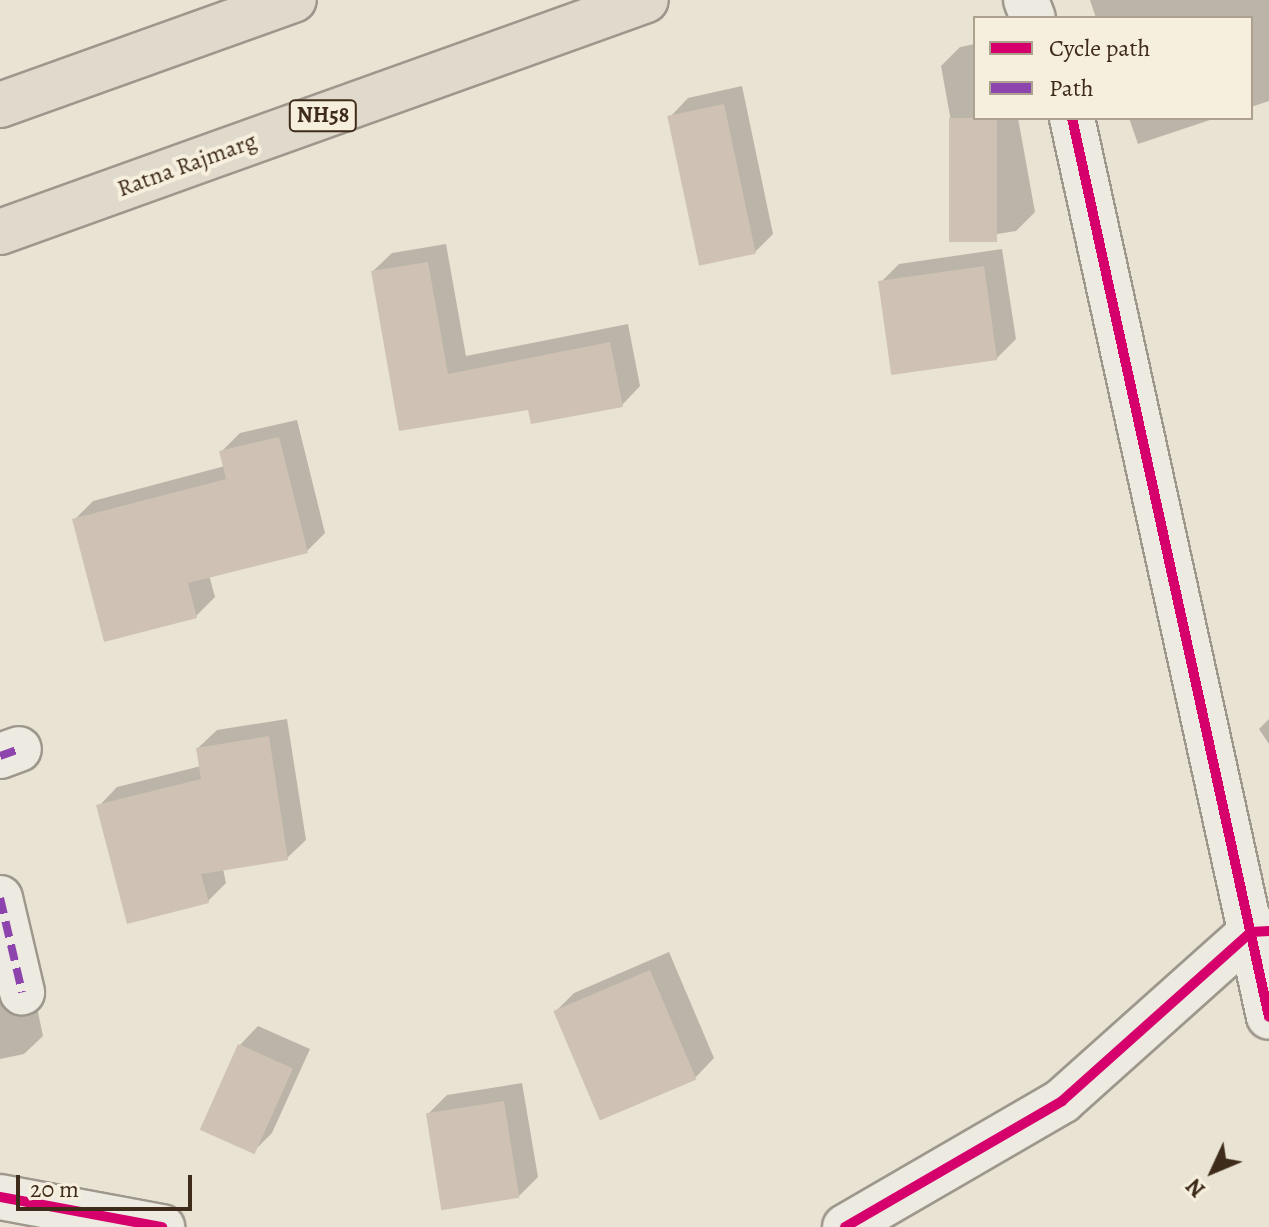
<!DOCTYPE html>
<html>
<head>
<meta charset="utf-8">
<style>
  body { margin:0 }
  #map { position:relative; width:1269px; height:1227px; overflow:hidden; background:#e9e3d3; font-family:Alegreya,serif }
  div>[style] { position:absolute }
  .shadow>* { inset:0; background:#0003 }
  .building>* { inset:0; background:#cfc2b4; transform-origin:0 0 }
  .roads { filter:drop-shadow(2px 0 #9e978c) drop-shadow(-2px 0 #9e978c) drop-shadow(0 2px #9e978c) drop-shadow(0 -2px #9e978c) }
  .minor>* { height:44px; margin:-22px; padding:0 22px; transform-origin:22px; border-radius:22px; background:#edeae2 }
  .trunk>* { height:44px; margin:-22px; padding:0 22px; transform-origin:22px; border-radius:22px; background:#e0dacd }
  .quiet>* { height:8px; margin-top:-4px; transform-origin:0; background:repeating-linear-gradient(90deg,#8e44ad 0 16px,transparent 0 24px) }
  .cycleway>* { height:10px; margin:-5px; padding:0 5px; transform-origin:5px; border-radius:5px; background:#d6006c }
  span { translate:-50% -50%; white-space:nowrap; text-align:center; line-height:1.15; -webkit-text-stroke:8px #f6efdd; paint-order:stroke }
  .shield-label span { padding:2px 6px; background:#f6efdd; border:2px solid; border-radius:6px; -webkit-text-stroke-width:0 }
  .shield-label { font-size:22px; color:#3f2b19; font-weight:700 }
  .street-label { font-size:24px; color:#3f2b19 }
  .legend { position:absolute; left:973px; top:16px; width:280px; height:104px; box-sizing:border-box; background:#f6efdd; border:2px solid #ada18f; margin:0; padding:10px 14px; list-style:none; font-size:24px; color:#3f2b19 }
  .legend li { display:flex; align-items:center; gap:16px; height:40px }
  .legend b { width:40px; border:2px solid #ada18f }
  .north { position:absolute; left:1173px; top:1131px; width:80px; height:80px; -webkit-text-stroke:6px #f6efdd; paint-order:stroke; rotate:226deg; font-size:22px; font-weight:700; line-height:32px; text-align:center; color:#3f2b19 }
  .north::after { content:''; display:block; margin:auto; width:28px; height:36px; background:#3f2b19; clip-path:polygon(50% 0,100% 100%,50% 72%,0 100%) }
  .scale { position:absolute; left:16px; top:1175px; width:176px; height:36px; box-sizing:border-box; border:4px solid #3f2b19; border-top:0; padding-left:10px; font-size:24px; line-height:28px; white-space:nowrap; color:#3f2b19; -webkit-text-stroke:6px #f6efdd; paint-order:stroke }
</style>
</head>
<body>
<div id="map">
  <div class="shadow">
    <i style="clip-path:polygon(1090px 0,1269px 0,1269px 101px,1251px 107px,1251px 18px,1096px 18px)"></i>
    <i style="clip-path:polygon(975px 44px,975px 118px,1018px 118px,1035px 212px,1016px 231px,972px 238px,941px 66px,960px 47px)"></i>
    <i style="clip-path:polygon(742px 86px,773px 234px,755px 252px,670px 117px,688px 98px)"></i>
    <i style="clip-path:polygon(1129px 118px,1216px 118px,1138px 144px)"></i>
    <i style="clip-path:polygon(446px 244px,466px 356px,628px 324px,640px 386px,622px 405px,529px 407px,400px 429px,373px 271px,392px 253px)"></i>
    <i style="clip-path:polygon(1002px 249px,1016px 339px,997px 358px,880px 283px,899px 264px)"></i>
    <i style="clip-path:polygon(297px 420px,325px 533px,307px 551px,209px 575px,215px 597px,196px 616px,74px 520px,93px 501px,225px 466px,221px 452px,240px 433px)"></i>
    <i style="clip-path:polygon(287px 719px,306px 840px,287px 858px,223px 869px,226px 883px,208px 901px,99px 806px,117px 787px,201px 766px,198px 748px,217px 730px)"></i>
    <i style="clip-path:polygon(1269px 719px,1269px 744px,1259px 729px)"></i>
    <i style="clip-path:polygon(669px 952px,714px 1058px,696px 1077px,555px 1012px,574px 993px)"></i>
    <i style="clip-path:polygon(0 967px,35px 998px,43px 1036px,24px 1054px,0 1059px)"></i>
    <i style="clip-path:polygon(258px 1026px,310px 1049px,272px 1133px,253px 1152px,240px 1045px)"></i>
    <i style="clip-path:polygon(522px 1083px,538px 1177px,519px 1196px,428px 1114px,447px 1095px)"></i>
  </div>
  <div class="building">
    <i style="left:724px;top:104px;width:153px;height:58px;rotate:78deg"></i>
    <i style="left:949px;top:118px;width:48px;height:124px"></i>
    <i style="clip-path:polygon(428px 262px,448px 374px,610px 342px,623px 407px,531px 424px,528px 410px,399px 431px,371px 271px)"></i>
    <i style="left:984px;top:266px;width:95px;height:107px;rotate:82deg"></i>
    <i style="clip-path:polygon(279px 437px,308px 553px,188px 583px,197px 618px,104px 642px,72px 519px,226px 479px,219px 451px)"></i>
    <i style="clip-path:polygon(269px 736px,288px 860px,201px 874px,209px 903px,127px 924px,96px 805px,201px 779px,196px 748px)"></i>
    <i style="left:650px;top:970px;width:119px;height:105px;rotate:67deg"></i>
    <i style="left:238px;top:1044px;width:60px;height:94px;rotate:24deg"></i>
    <i style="left:504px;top:1101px;width:98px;height:79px;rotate:81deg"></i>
  </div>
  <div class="roads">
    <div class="minor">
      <i style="left:1026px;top:0;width:19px;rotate:69deg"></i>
      <i style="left:1072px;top:118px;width:920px;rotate:77.64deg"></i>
      <i style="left:0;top:756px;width:20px;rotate:-20deg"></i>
      <i style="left:0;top:898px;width:97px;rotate:76.8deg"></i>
      <i style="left:0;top:1197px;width:165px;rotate:10.5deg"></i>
      <i style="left:845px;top:1227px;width:251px;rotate:-30.1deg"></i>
      <i style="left:1062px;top:1101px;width:254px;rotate:-41.8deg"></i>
      <i style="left:1251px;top:932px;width:18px;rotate:-3deg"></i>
    </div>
    <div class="trunk">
      <i style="left:0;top:105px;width:312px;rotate:-19.7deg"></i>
      <i style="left:0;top:232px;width:686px;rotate:-19.75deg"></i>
    </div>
  </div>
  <div class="quiet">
    <i style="left:0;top:756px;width:20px;rotate:-20deg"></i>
    <i style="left:0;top:898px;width:97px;rotate:76.8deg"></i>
  </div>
  <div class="cycleway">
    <i style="left:1072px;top:118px;width:920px;rotate:77.64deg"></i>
    <i style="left:0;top:1197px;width:165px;rotate:10.5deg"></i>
    <i style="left:845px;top:1227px;width:251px;rotate:-30.1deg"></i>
    <i style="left:1062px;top:1101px;width:254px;rotate:-41.8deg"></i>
    <i style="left:1251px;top:932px;width:18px;rotate:-3deg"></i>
  </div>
  <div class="shield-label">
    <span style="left:323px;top:116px">NH58</span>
  </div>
  <div class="street-label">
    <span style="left:187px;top:165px;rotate:-20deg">Ratna Rajmarg</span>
  </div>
  <ul class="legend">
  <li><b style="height:10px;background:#d6006c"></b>Cycle path</li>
  <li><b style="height:10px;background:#8e44ad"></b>Path</li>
  </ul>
  <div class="north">N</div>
  <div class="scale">20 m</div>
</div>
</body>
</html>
